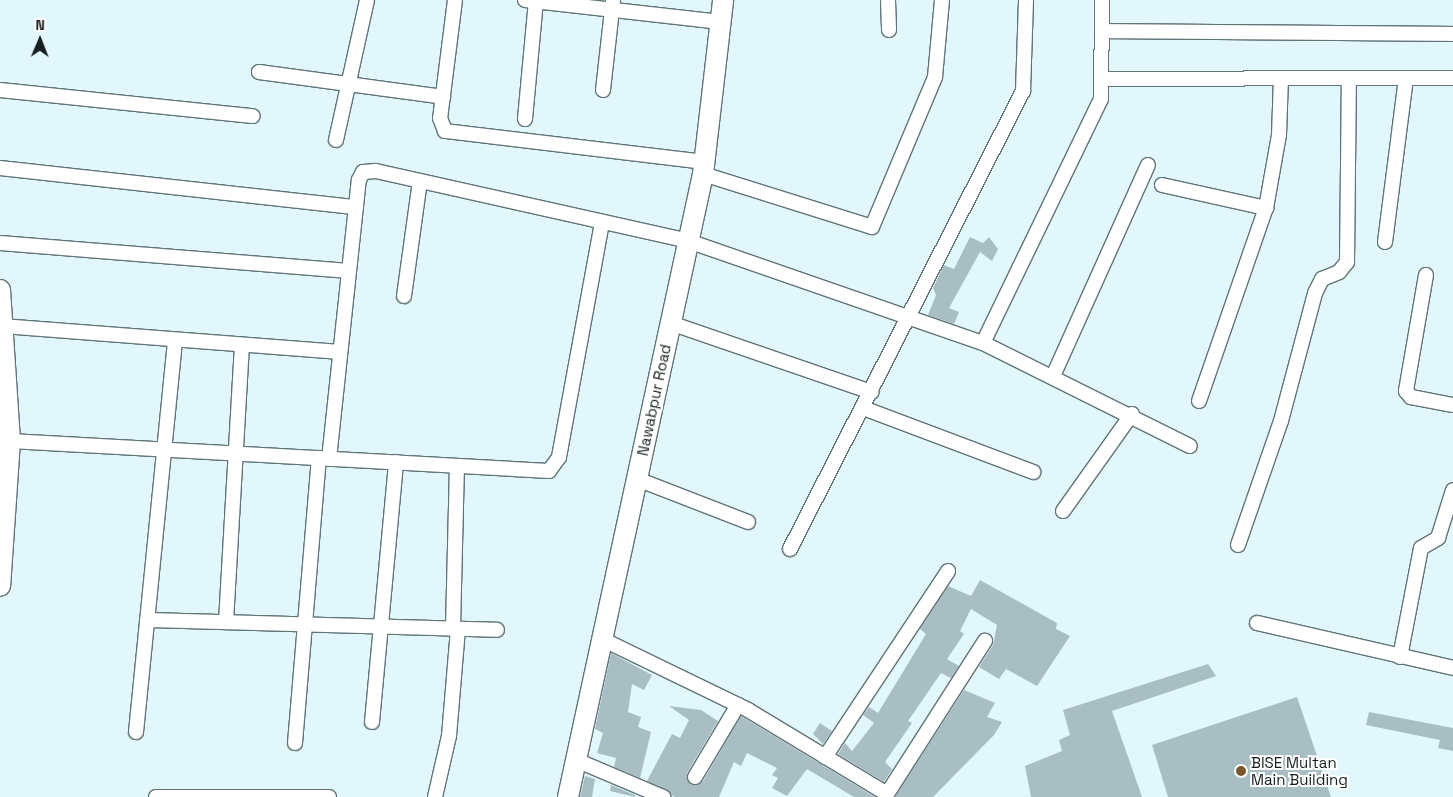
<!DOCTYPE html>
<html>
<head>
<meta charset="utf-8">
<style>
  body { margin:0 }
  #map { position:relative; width:1453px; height:797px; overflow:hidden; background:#e1f7fb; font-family:"Space Grotesk",sans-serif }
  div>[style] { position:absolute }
  .building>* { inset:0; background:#a9bec2 }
  .roads { filter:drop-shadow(1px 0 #617478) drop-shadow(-1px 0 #617478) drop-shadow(0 1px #617478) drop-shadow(0 -1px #617478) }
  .street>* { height:14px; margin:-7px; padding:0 7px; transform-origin:7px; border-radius:7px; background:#fff }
  .secondary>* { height:20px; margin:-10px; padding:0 10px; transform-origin:10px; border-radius:10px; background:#fff }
  .dots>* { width:14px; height:14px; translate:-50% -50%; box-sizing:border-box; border:2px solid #fff; border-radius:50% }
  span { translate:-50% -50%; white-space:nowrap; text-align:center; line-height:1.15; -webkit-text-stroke:4px #fff; paint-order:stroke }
  .street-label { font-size:15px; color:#161e1f }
  .poi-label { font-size:15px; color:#161e1f }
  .left { translate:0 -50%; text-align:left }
  .north { position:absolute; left:15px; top:15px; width:50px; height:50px; -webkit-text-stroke:4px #fff; paint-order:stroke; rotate:1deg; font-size:14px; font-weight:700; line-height:20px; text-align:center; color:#161e1f }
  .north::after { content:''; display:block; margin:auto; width:18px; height:22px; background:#161e1f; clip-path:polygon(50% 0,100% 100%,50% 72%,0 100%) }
</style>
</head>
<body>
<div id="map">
  <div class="building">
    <i style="clip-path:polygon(970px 237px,983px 243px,989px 237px,998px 249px,992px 261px,980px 252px,949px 308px,959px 312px,954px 324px,928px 315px,936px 295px,933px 288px,944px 265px,954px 269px)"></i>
    <i style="clip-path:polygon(980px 580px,1057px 623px,1056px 629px,1070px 636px,1037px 686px,1006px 669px,999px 679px,979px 667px,993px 645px,997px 625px,971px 609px,960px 631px,964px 634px,947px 659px,959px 666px,951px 678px,941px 673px,908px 721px,912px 723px,885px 762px,892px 769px,884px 782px,838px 754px,845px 743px,852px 751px,874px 723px,863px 715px,869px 707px,878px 713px,926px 634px,920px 629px,948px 586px,971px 596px)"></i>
    <i style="clip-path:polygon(611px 653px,652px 675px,644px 690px,632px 684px,628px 712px,641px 717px,638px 727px,651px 732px,640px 778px,614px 767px,616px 758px,597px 753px,603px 733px,595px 729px)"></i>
    <i style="clip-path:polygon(1208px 664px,1216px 676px,1112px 711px,1142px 797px,1031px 797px,1025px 766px,1062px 751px,1059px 740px,1070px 735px,1063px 710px)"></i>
    <i style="clip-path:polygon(964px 690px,995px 703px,987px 717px,1002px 722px,994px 735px,933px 797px,895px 797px)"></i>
    <i style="clip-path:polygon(1297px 697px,1331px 797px,1168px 797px,1152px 745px)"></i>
    <i style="clip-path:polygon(669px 706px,701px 710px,718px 721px,687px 773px,691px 785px,703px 781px,741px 716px,875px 797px,854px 797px,807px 769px,787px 796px,772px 788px,778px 778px,772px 775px,777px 768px,747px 753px,741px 766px,734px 762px,719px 797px,675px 797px,647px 781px,672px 734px,680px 738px,689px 720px)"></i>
    <i style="clip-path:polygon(1369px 712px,1453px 728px,1453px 751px,1438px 748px,1440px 740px,1366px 725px)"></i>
    <i style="clip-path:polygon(820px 723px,832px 731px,823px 744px,813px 734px)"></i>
    <i style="clip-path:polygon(585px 776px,595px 779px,592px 797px,580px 797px)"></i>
    <i style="clip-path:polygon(611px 785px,635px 795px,635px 797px,610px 791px)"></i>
  </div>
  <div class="roads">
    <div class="street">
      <i style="left:455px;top:0;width:119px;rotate:97.2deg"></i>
      <i style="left:440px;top:118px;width:14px;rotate:69deg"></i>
      <i style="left:445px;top:131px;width:261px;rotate:6.8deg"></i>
      <i style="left:525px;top:0;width:197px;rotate:6.4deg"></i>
      <i style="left:888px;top:0;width:30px;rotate:88deg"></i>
      <i style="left:1102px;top:31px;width:351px;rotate:0.5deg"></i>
      <i style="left:259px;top:72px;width:186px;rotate:7.7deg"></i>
      <i style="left:1103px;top:79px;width:350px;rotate:-0.2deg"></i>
      <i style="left:0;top:90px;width:254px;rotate:5.9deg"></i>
      <i style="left:603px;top:90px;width:90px;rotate:-83.6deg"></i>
      <i style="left:525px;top:119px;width:119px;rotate:-84.7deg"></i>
      <i style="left:336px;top:140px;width:143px;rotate:-77.5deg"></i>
      <i style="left:0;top:168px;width:358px;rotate:6.3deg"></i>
      <i style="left:703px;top:174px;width:177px;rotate:17.4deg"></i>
      <i style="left:872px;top:227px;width:163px;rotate:-67.2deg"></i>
      <i style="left:935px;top:77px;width:77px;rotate:-84.8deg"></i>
      <i style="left:1162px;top:185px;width:107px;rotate:12.5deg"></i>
      <i style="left:1385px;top:242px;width:165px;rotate:-82.7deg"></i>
      <i style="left:0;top:243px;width:350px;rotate:4.6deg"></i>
      <i style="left:1426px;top:275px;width:118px;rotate:99.8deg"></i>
      <i style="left:1406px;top:391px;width:8px;rotate:50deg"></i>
      <i style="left:1411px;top:397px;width:43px;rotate:10.8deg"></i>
      <i style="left:404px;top:296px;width:116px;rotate:-82.1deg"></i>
      <i style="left:670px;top:323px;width:213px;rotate:18.9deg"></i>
      <i style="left:3px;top:326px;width:338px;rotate:4.4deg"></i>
      <i style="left:983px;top:343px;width:271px;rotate:-64.2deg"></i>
      <i style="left:1101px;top:99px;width:99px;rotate:-89.4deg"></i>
      <i style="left:1054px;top:374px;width:229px;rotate:-65.8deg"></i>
      <i style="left:1199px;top:401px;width:204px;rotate:-70.9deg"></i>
      <i style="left:1266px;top:208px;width:74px;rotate:-79.9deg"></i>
      <i style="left:1279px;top:135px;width:56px;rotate:-88deg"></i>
      <i style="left:863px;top:408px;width:182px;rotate:20.6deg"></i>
      <i style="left:10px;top:441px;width:540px;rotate:3.19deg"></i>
      <i style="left:549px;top:471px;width:17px;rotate:-54deg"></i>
      <i style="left:559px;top:457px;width:239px;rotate:-79.6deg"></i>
      <i style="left:329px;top:459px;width:281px;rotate:-83.9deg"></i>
      <i style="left:359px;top:180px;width:9px;rotate:-63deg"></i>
      <i style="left:363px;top:172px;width:13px;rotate:-4deg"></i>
      <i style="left:376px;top:171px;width:320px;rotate:12.6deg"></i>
      <i style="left:688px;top:241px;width:312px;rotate:19.1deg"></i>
      <i style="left:983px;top:343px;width:231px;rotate:26.5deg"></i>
      <i style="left:637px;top:479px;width:119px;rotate:21.2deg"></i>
      <i style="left:1063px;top:511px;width:119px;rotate:-54.6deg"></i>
      <i style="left:1238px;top:545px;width:131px;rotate:-70.9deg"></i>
      <i style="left:1281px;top:421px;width:132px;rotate:-75.1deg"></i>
      <i style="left:1315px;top:293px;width:16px;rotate:-63deg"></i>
      <i style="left:1322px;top:279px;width:18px;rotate:-22deg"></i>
      <i style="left:1339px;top:272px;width:13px;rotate:-51deg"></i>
      <i style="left:1347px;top:262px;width:183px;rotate:-89.4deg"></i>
      <i style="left:790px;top:549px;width:514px;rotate:-63.04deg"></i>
      <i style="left:1023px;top:91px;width:91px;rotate:-88.1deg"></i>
      <i style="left:147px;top:620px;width:350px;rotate:1.6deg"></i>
      <i style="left:226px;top:622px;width:277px;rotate:-86.7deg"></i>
      <i style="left:1257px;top:623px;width:201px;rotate:12.9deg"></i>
      <i style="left:453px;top:628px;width:162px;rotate:-88.6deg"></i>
      <i style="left:602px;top:639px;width:162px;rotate:25.9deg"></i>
      <i style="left:748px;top:710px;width:162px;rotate:31.1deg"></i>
      <i style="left:887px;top:794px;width:182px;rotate:-57.4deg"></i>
      <i style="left:1400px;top:657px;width:111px;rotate:-79.1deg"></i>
      <i style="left:1421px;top:548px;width:20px;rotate:-30deg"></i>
      <i style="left:1438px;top:538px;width:50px;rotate:-72.6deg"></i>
      <i style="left:372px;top:722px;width:261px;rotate:-84.7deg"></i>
      <i style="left:136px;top:732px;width:394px;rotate:-84.3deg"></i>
      <i style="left:295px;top:743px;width:286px;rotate:-85.2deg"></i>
      <i style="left:825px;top:757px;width:223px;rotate:-56.5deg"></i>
      <i style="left:576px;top:760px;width:95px;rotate:23deg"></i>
      <i style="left:695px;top:777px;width:84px;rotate:-59.2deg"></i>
      <i style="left:156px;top:797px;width:173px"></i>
      <i style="left:435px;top:797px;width:63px;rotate:-77.1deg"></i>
      <i style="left:449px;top:736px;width:108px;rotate:-85.2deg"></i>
    </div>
    <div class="secondary">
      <i style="left:0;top:290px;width:151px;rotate:86.2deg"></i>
      <i style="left:10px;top:441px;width:145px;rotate:93.9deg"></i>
      <i style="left:568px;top:797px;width:637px;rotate:-77.77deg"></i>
      <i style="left:703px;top:174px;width:175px;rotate:-83.4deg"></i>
    </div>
  </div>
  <div class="dots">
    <i style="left:1241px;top:771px;background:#78572d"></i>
  </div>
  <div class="street-label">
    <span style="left:654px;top:400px;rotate:-78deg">Nawabpur Road</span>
  </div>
  <div class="poi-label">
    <span class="left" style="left:1251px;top:771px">BISE Multan<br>Main Building</span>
  </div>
  <div class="north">N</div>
</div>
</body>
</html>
